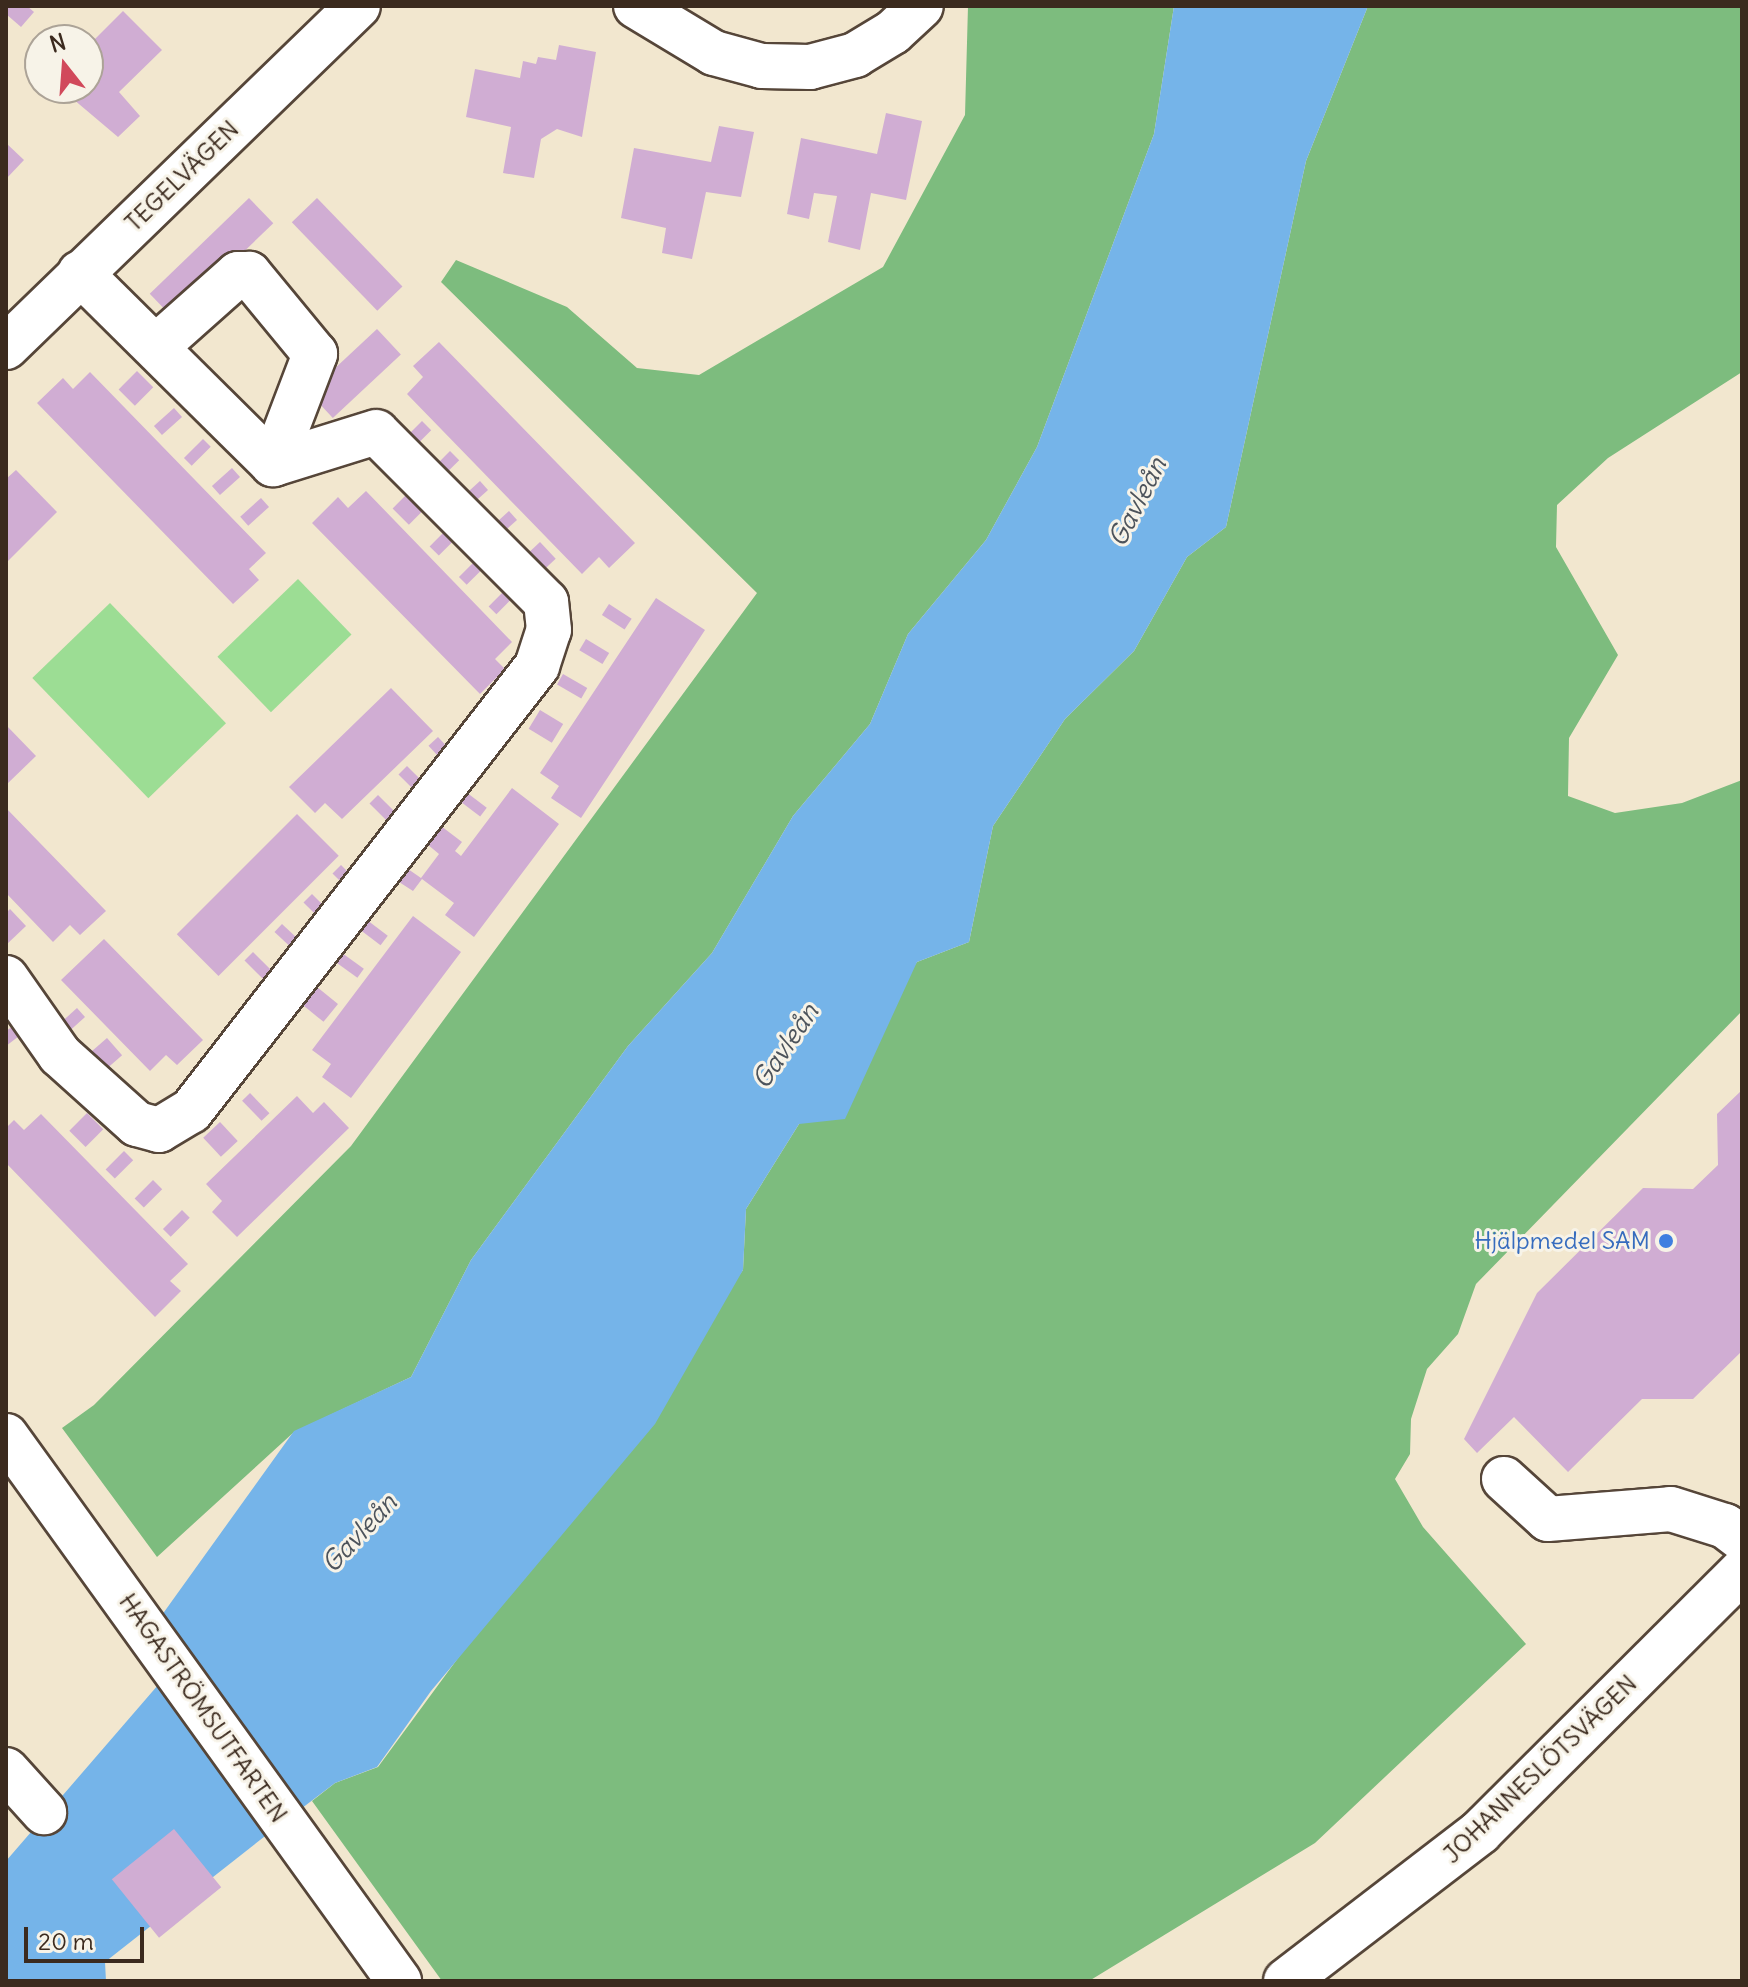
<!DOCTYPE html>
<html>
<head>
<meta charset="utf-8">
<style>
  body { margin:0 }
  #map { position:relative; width:1748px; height:1987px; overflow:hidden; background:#f2e7cf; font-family:Delius,sans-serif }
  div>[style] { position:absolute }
  .green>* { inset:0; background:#9cdd94; transform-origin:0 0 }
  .forest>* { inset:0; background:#7dbc7e }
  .water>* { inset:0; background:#75b4e9 }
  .building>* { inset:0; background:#d0add3; transform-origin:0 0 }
  .roads { filter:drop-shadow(2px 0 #564639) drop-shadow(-2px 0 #564639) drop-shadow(0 2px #564639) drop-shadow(0 -2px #564639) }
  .minor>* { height:44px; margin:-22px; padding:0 22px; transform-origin:22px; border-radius:22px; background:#fff }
  .major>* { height:44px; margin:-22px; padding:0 22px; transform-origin:22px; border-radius:22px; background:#fff }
  .dots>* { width:22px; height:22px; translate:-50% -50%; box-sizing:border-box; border:4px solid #f7f3e8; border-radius:50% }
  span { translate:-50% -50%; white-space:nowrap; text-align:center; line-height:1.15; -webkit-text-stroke:6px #f7f3e8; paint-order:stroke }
  .street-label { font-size:24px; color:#3b2a1e }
  .shop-label { font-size:24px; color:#366cbe }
  .right { translate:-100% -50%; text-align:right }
  .water-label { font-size:26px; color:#4c535b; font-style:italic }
  .frame { position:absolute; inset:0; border:8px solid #3b2a1e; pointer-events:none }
  .north { position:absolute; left:24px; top:24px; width:80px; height:80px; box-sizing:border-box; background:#f7f3e8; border:2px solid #aca397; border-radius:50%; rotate:343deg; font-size:22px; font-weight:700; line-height:32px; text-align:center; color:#3b2a1e }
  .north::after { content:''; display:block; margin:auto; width:28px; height:36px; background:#d1495b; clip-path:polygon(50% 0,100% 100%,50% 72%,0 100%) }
  .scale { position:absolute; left:24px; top:1927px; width:120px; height:36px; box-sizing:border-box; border:4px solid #3b2a1e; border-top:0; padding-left:10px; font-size:24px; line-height:28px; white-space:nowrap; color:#3b2a1e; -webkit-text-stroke:6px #f7f3e8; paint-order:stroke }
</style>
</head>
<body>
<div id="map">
  <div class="green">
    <i style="left:298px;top:579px;width:77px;height:112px;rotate:46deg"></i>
    <i style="left:110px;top:603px;width:167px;height:108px;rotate:46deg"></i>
  </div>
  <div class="forest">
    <i style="clip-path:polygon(968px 6px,1174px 6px,1154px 134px,1037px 447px,986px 540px,908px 634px,870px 724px,793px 816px,712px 953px,628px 1046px,471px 1260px,411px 1377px,294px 1432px,157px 1557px,62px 1428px,94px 1405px,351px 1146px,757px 593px,441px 282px,456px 260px,567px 307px,637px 368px,699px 375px,883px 267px,965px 115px)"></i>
    <i style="clip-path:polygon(1368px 6px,1742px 6px,1742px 372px,1608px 458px,1557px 505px,1556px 547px,1618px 655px,1569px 738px,1568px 796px,1615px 813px,1682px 803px,1742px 780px,1742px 1011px,1476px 1284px,1458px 1334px,1427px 1369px,1411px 1419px,1410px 1454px,1395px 1479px,1423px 1527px,1526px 1644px,1315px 1843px,1089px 1981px,442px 1981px,312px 1801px,335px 1783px,378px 1767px,743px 1270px,746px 1209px,799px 1124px,917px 962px,969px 942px,993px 826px,1065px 719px,1134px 651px,1187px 557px,1226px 527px,1306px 161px)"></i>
  </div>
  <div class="water">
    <i style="clip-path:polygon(1174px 6px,1368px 6px,1306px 161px,1226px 527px,1187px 557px,1134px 651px,1065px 719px,993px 826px,969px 942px,917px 962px,845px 1119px,799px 1124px,746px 1209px,743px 1270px,655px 1424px,431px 1691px,377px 1767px,335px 1783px,260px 1840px,105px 1962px,106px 1981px,6px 1981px,6px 1861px,171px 1670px,149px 1633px,294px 1431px,411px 1377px,471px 1260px,628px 1046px,712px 953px,793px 816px,870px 724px,908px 634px,986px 540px,1037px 447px,1154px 134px)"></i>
  </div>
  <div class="building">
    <i style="clip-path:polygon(6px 6px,27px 6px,34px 12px,21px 27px,6px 14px)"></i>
    <i style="clip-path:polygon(123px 11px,162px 50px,119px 92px,140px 116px,118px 137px,60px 88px,88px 88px,88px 46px)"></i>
    <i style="clip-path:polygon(559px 45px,596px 52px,582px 137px,557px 129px,541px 139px,534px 178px,503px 173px,511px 127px,466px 117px,475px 69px,520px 78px,523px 61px,536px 64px,538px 57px,556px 60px)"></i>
    <i style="clip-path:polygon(886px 113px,922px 121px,906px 200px,871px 193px,860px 250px,828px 242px,837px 196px,814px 193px,809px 219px,787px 214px,801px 138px,877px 154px)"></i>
    <i style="clip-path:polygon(719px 126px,754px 132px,741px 197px,706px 192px,692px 259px,662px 253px,666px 228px,621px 218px,634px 148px,711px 162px)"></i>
    <i style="clip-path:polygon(6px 143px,24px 160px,6px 179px)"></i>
    <i style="left:249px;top:198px;width:35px;height:138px;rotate:46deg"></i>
    <i style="left:317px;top:198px;width:123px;height:35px;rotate:46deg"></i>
    <i style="left:377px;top:329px;width:35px;height:93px;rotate:47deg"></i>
    <i style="clip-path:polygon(439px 342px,635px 543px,609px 568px,599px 557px,582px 574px,407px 394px,423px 377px,413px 366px)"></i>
    <i style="left:137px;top:371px;width:23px;height:26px;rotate:45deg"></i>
    <i style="clip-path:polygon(90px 372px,266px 553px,249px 569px,259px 580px,233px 604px,37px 403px,63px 378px,73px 389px)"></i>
    <i style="left:174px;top:408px;width:12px;height:27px;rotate:48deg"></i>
    <i style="left:422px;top:421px;width:13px;height:28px;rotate:45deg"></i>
    <i style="left:203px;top:439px;width:11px;height:27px;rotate:45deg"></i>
    <i style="left:450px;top:451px;width:13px;height:26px;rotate:45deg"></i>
    <i style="left:232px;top:468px;width:12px;height:27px;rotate:48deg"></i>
    <i style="clip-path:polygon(16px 470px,57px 512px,6px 563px,6px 479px)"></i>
    <i style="left:480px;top:481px;width:12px;height:26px;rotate:48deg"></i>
    <i style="left:411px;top:490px;width:23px;height:26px;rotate:45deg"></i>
    <i style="clip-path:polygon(366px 491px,512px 642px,495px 659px,505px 669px,480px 694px,312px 523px,338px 497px,348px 508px)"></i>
    <i style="left:261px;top:498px;width:12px;height:28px;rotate:48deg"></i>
    <i style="left:509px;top:511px;width:12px;height:26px;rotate:48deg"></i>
    <i style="left:448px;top:528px;width:13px;height:26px;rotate:45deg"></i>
    <i style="left:540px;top:542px;width:23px;height:27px;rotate:47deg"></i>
    <i style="left:478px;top:558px;width:11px;height:27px;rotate:45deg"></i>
    <i style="left:507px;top:588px;width:11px;height:26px;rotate:45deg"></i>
    <i style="clip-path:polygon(656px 598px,705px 630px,581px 818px,551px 798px,559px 786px,540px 773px)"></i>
    <i style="left:609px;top:604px;width:27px;height:13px;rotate:33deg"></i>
    <i style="left:586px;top:639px;width:27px;height:13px;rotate:31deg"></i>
    <i style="left:563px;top:674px;width:28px;height:12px;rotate:30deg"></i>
    <i style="clip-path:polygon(391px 688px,433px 731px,342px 819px,325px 803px,315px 813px,289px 787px)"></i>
    <i style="left:540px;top:710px;width:27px;height:22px;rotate:31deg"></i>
    <i style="clip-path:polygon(6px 725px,36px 756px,6px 785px)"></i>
    <i style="left:438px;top:737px;width:26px;height:13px;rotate:47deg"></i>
    <i style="left:407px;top:766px;width:27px;height:12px;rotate:45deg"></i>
    <i style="clip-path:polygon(512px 788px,559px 824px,474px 937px,445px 915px,454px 903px,422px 879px,413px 891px,399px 882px,408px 869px,421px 878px,439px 854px,427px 844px,441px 826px,462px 842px,455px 851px,461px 856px)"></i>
    <i style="left:466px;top:792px;width:26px;height:11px;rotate:37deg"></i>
    <i style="left:378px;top:795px;width:27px;height:12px;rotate:45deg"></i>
    <i style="clip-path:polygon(6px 808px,106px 911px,80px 935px,70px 925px,53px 942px,6px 893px)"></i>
    <i style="left:297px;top:814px;width:59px;height:170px;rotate:45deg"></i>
    <i style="left:341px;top:865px;width:27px;height:12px;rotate:45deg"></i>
    <i style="left:312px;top:894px;width:27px;height:12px;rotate:45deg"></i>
    <i style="clip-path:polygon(10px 909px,26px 926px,6px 945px,6px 913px)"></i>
    <i style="clip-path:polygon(413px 916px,461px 952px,351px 1098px,322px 1077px,331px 1064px,312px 1050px)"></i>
    <i style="left:367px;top:920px;width:26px;height:12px;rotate:37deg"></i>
    <i style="left:282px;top:924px;width:26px;height:11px;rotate:43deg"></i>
    <i style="clip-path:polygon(104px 939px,203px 1040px,177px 1065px,166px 1055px,150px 1071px,61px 980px)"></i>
    <i style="left:253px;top:952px;width:27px;height:12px;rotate:45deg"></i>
    <i style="left:342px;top:953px;width:27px;height:11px;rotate:36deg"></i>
    <i style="left:317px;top:987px;width:27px;height:23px;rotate:39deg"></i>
    <i style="left:77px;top:1008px;width:12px;height:27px;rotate:48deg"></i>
    <i style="clip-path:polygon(16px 1024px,23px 1033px,6px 1046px,6px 1031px)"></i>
    <i style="left:107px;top:1038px;width:23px;height:27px;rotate:49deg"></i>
    <i style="clip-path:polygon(1742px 1090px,1742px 1351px,1693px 1399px,1642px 1399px,1568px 1472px,1514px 1417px,1477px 1453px,1464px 1439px,1537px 1293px,1643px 1188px,1693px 1189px,1718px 1165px,1717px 1114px)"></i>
    <i style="left:250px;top:1093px;width:28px;height:11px;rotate:46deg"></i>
    <i style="clip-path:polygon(297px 1096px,313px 1113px,324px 1102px,349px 1128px,237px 1237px,212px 1212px,222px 1201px,206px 1184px)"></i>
    <i style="left:87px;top:1113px;width:23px;height:25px;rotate:45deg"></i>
    <i style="clip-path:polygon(41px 1114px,188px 1264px,170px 1281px,181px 1291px,155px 1317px,6px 1163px,6px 1128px,14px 1120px,24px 1130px)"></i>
    <i style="left:220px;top:1122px;width:26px;height:23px;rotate:47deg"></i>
    <i style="left:124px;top:1151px;width:13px;height:26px;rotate:45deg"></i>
    <i style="left:153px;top:1180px;width:13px;height:26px;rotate:45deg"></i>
    <i style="left:182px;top:1210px;width:11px;height:27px;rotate:45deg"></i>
    <i style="left:174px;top:1829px;width:75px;height:80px;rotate:51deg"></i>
  </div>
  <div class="roads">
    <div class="minor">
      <i style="left:636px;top:6px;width:91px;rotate:31.1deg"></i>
      <i style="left:714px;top:53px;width:50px;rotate:15.2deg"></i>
      <i style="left:762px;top:66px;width:48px;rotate:1.2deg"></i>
      <i style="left:810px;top:67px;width:47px;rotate:-14.9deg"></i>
      <i style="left:855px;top:55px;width:44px;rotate:-31.2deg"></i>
      <i style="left:893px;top:32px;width:38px;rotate:-43deg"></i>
      <i style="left:80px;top:273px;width:272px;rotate:44.7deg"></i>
      <i style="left:273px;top:464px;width:118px;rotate:-69.1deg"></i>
      <i style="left:315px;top:354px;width:104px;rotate:-129.5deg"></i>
      <i style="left:249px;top:274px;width:11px;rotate:180deg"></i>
      <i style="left:238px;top:274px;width:108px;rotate:138.4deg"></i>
      <i style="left:6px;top:347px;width:490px;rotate:-44.1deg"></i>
      <i style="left:6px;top:978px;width:94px;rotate:55deg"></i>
      <i style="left:60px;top:1055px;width:103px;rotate:41.9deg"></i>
      <i style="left:137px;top:1124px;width:23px;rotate:15deg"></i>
      <i style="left:159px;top:1130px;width:37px;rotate:-31deg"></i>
      <i style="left:191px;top:1111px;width:564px;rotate:-52.13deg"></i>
      <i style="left:537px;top:666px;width:38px;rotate:-72deg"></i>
      <i style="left:549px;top:630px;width:28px;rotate:-96deg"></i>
      <i style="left:546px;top:602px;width:240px;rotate:-135deg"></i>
      <i style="left:376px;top:432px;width:108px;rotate:162.7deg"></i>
      <i style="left:6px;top:1436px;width:672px;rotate:54.2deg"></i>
      <i style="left:1504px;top:1479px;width:59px;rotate:42.3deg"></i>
      <i style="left:1548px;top:1519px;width:123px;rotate:-4.6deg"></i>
      <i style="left:1671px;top:1509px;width:57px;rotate:17.5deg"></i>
      <i style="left:1725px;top:1526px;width:21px;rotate:37deg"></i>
      <i style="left:6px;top:1770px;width:57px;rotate:47.9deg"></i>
    </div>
    <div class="major">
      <i style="left:1286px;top:1981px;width:245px;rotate:-37.5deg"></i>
      <i style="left:1480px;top:1832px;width:370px;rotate:-44.9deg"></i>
    </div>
  </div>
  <div class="dots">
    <i style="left:1666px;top:1241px;background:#3f7fe0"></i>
  </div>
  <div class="street-label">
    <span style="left:182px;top:176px;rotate:-44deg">TEGELVÄGEN</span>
    <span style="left:203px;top:1708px;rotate:55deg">HAGASTRÖMSUTFARTEN</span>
    <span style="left:1540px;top:1769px;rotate:-44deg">JOHANNESLÖTSVÄGEN</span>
  </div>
  <div class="shop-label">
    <span class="right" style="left:1650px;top:1241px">Hjälpmedel SAM</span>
  </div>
  <div class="water-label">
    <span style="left:1137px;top:502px;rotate:-63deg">Gavleån</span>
    <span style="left:785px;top:1046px;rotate:-56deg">Gavleån</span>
    <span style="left:359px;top:1533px;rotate:-47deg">Gavleån</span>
  </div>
  <div class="frame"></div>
  <div class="north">N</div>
  <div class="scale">20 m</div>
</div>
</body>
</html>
